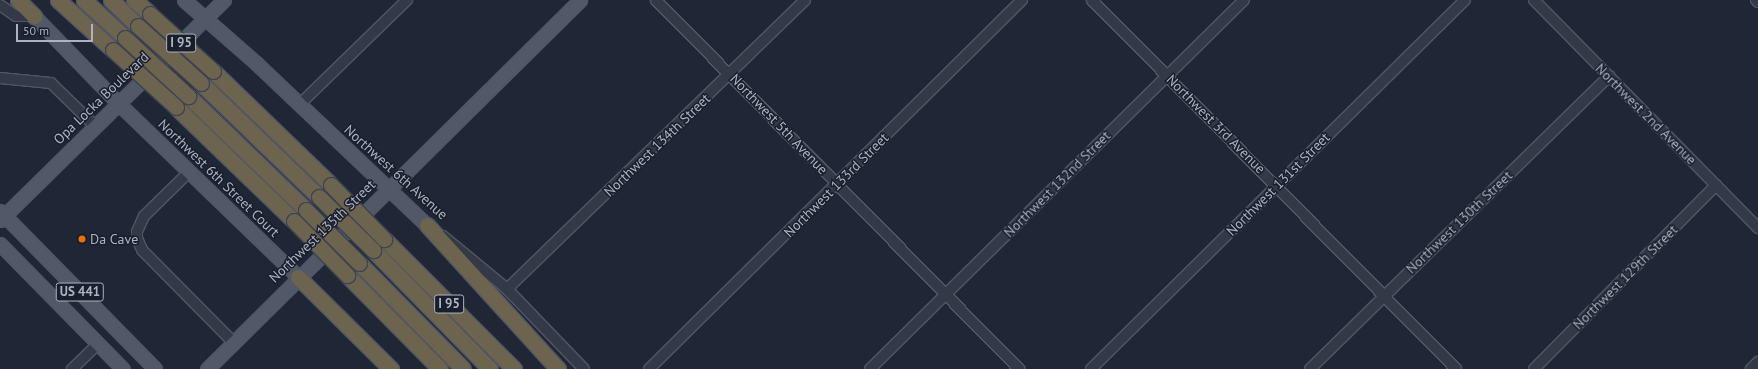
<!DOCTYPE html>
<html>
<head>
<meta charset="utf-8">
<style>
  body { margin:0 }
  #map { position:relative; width:1758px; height:369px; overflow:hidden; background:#1f2736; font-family:"PT Sans",sans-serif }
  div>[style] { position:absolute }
  .roads { filter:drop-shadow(1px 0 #505665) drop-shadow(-1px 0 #505665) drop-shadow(0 1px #505665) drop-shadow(0 -1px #505665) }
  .minor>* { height:10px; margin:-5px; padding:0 5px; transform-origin:5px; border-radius:5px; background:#333947 }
  .major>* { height:13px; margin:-6.5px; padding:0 6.5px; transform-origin:6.5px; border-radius:6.5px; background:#515867 }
  .highway>* { height:15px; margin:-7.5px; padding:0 7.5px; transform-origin:7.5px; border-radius:7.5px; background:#6d6450 }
  .bridges { filter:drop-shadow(1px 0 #3d4351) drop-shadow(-1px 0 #3d4351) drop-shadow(0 1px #3d4351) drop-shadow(0 -1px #3d4351) }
  .highway-bridge>* { height:15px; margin:-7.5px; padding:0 7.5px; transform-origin:7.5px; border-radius:7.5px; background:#6d6450 }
  .dots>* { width:11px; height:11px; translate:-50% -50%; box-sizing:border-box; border:2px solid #191e2b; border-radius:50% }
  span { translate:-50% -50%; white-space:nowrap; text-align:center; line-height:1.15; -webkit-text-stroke:3px #191e2b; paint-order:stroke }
  .shield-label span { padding:1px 3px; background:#191e2b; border:1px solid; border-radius:3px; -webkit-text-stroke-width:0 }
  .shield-label { font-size:13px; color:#adb3c4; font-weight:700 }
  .street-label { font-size:14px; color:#adb3c4 }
  .poi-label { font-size:14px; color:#adb3c4 }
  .left { translate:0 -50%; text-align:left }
  .scale { position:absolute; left:16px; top:24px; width:77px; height:18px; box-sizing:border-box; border:2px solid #adb3c4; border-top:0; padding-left:5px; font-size:12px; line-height:14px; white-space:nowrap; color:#adb3c4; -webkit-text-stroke:3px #191e2b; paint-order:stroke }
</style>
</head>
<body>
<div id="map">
  <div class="roads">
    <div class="minor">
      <i style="left:656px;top:0;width:518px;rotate:45.47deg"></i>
      <i style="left:1092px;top:0;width:518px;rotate:45.39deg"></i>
      <i style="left:1534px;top:0;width:320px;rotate:45.5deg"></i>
      <i style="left:1756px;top:0;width:3px;rotate:45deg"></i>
      <i style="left:0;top:5px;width:19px;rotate:35deg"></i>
      <i style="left:16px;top:16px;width:18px"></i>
      <i style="left:0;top:78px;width:51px;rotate:5.6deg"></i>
      <i style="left:51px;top:83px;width:60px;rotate:44.3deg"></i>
      <i style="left:299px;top:105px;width:151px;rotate:-44.2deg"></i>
      <i style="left:189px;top:172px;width:63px;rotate:135.6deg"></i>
      <i style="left:144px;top:216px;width:17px;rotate:114deg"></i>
      <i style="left:137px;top:232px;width:6px;rotate:90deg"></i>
      <i style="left:137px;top:238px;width:13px;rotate:67deg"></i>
      <i style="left:142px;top:250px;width:131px;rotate:45.3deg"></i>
      <i style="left:443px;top:236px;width:83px;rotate:39.6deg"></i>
      <i style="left:507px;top:289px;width:111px;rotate:46.1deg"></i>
      <i style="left:507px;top:289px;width:415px;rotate:-44.1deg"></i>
      <i style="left:72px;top:369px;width:36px;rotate:-44deg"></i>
      <i style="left:649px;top:369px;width:525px;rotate:-44.69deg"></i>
      <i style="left:870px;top:369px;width:525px;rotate:-44.61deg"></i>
      <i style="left:1091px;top:369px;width:525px;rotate:-44.61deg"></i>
      <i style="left:1310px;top:369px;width:419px;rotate:-44.4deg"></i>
      <i style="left:1534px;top:369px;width:259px;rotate:-45.3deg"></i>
      <i style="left:1751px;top:369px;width:10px;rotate:-45deg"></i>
    </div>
    <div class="major">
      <i style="left:184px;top:0;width:96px;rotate:41.2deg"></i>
      <i style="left:256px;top:63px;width:236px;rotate:43.5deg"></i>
      <i style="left:34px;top:16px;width:121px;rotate:46deg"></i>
      <i style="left:118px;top:103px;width:250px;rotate:44deg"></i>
      <i style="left:0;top:211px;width:221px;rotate:45.5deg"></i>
      <i style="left:0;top:220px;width:314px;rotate:-44.5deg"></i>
      <i style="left:0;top:244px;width:175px;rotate:45.5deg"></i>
      <i style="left:207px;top:369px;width:525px;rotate:-44.69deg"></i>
    </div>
    <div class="highway">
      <i style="left:18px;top:0;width:23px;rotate:45deg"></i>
      <i style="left:58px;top:0;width:74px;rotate:42.3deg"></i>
      <i style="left:84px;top:0;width:56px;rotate:42.8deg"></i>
      <i style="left:111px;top:0;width:37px;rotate:44deg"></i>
      <i style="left:134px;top:0;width:21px;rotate:41deg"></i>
      <i style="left:213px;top:71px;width:164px;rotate:44deg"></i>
      <i style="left:201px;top:83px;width:164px;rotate:44deg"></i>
      <i style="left:188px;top:96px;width:164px;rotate:44deg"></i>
      <i style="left:176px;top:107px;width:164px;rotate:44deg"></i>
      <i style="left:427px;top:225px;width:195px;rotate:47.7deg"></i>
      <i style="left:384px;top:239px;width:184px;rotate:45deg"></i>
      <i style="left:373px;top:250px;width:167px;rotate:45.5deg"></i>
      <i style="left:359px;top:263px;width:148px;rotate:45.5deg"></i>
      <i style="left:347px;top:275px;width:132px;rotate:45.3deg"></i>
      <i style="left:298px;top:277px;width:131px;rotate:44.7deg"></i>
    </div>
  </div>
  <div class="bridges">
    <div class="highway-bridge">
      <i style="left:150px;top:14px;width:85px;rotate:42.1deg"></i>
      <i style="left:138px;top:26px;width:85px;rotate:42.1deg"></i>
      <i style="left:125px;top:38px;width:86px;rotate:42.6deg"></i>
      <i style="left:113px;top:50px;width:85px;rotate:42.1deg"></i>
      <i style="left:331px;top:185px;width:76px;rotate:45.5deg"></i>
      <i style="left:319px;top:197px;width:76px;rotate:44.5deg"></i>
      <i style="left:306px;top:210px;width:75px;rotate:45deg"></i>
      <i style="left:294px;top:221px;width:76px;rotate:45.5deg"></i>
    </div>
  </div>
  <div class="dots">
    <i style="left:82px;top:239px;background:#e8710a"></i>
  </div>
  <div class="shield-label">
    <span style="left:181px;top:43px">I 95</span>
    <span style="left:80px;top:292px">US 441</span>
    <span style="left:449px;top:304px">I 95</span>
  </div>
  <div class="street-label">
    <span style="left:101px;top:98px;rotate:-44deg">Opa Locka Boulevard</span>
    <span style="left:1646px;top:114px;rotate:45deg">Northwest 2nd Avenue</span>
    <span style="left:779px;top:124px;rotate:46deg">Northwest 5th Avenue</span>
    <span style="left:1216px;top:124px;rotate:45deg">Northwest 3rd Avenue</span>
    <span style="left:657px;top:145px;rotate:-44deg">Northwest 134th Street</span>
    <span style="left:396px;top:172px;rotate:42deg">Northwest 6th Avenue</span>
    <span style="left:219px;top:178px;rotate:44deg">Northwest 6th Street Court</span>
    <span style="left:1057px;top:184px;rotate:-45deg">Northwest 132nd Street</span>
    <span style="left:1278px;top:184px;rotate:-45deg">Northwest 131st Street</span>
    <span style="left:836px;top:185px;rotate:-45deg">Northwest 133rd Street</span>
    <span style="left:1459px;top:222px;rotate:-44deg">Northwest 130th Street</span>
    <span style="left:322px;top:231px;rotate:-44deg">Northwest 135th Street</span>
    <span style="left:1625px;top:277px;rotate:-45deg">Northwest 129th Street</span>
  </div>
  <div class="poi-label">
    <span class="left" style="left:90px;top:239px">Da Cave</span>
  </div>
  <div class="scale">50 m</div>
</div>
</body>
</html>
